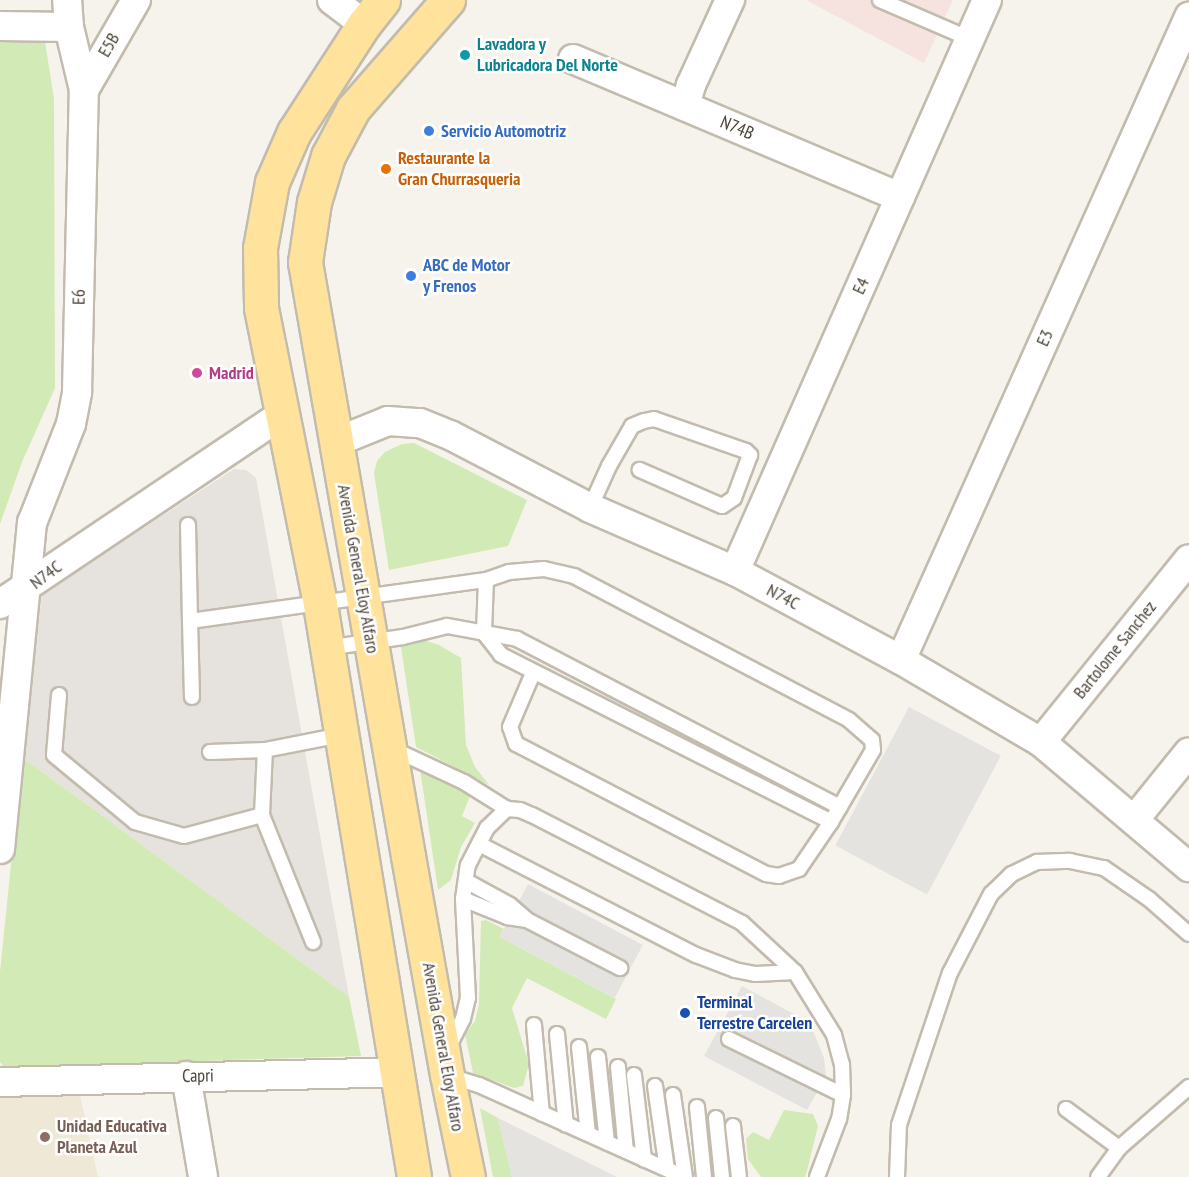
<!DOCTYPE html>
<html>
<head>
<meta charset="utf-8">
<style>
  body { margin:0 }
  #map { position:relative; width:1189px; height:1177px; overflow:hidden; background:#f6f3ec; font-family:"PT Sans Narrow",sans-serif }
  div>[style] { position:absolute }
  .industrial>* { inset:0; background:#e6e2dd }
  .education>* { inset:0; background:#efe8d6 }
  .medical>* { inset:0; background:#f6e3e0 }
  .green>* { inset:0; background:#d2eab5 }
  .parking>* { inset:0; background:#e5e3e0; transform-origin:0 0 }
  .roads { filter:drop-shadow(2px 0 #c2bbae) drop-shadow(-2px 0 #c2bbae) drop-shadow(0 2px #c2bbae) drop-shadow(0 -2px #c2bbae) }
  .service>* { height:14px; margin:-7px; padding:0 7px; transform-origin:7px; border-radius:7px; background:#fff }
  .minor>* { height:28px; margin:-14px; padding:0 14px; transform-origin:14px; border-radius:14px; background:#fff }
  .primary>* { height:33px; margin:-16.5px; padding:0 16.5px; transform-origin:16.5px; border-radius:16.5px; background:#ffe39c }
  .dots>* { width:16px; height:16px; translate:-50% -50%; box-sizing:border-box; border:3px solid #fff; border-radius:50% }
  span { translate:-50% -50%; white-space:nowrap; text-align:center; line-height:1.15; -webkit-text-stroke:5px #fff; paint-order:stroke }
  .street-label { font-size:18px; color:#4b4439 }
  .culture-label { font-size:18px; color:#0d838f; font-weight:700 }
  .left { translate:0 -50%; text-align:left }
  .shop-label { font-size:18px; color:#366cbe; font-weight:700 }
  .food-label { font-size:18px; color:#c56008; font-weight:700 }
  .hotel-label { font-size:18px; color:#b23c85; font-weight:700 }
  .transit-label { font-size:18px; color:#164399; font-weight:700 }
  .education-label { font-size:18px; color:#785e54; font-weight:700 }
</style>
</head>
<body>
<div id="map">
  <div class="industrial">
    <i style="clip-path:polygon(234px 469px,246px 470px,256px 478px,349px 997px,22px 757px,42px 594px)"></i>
  </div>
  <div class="education">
    <i style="clip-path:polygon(80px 1095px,98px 1177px,0 1177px,0 1096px)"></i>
  </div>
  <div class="medical">
    <i style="clip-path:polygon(806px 0,953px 0,924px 63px)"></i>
  </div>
  <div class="green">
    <i style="clip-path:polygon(0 41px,45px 42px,54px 99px,55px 388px,22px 462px,0 524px)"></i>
    <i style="clip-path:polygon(414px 443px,527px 500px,508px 546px,389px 570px,374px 473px,377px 461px,385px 452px,402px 444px)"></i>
    <i style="clip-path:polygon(417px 638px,439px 645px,461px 658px,466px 745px,475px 767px,489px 785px,416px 747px,401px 647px)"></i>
    <i style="clip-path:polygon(22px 757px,349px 997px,361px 1056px,4px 1067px,0 1062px,0 972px)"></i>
    <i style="clip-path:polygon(420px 769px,470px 796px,462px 816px,475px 823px,461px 847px,451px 880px,438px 890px)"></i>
    <i style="clip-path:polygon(486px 920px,504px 929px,500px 937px,616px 999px,606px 1019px,527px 978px,512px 1008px,529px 1064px,523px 1086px,514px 1088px,473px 1073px,465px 1034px,475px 1021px,479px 1004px,481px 921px)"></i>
    <i style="clip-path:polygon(480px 1108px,498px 1118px,512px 1177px,493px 1177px)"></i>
    <i style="clip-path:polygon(784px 1110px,813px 1114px,818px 1126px,807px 1171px,805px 1177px,761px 1177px,748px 1159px,746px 1139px,753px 1132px,769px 1140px)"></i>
  </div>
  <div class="parking">
    <i style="left:909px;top:707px;width:104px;height:157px;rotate:28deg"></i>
    <i style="left:528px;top:884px;width:130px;height:60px;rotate:28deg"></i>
    <i style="clip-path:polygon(742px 986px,803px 1019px,813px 1031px,824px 1058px,826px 1077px,807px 1110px,704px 1056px)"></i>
    <i style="clip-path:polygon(498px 1118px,617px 1177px,512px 1177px)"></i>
  </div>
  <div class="roads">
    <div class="service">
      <i style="left:880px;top:0;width:98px;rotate:23.4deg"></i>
      <i style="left:590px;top:508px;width:46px;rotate:-65.7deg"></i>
      <i style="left:609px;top:466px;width:46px;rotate:-60.1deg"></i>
      <i style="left:632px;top:426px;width:13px;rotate:-23deg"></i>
      <i style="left:644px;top:421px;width:10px;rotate:-11deg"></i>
      <i style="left:654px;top:419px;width:97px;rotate:19.2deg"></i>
      <i style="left:746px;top:451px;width:6px;rotate:45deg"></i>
      <i style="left:750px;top:455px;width:46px;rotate:110.4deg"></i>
      <i style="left:734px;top:498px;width:14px;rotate:146deg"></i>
      <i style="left:722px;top:506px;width:90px;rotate:-156.3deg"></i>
      <i style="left:188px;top:525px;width:96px;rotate:88.8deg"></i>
      <i style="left:190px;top:621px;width:299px;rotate:-7.9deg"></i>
      <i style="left:486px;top:580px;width:24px;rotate:-19deg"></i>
      <i style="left:509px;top:572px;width:35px;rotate:-5deg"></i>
      <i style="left:544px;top:569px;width:31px;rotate:13deg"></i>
      <i style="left:574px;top:576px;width:310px;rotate:27.6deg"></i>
      <i style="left:849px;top:720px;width:30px;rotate:41deg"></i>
      <i style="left:872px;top:740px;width:10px;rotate:84deg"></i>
      <i style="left:873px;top:750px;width:83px;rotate:120.3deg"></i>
      <i style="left:831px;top:822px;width:57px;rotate:124.2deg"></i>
      <i style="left:799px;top:869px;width:21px;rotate:161deg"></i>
      <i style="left:779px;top:876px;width:13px;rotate:-171deg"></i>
      <i style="left:766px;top:874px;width:282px;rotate:-152.5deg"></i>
      <i style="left:516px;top:744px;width:18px;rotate:-109deg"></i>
      <i style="left:510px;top:727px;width:59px;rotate:-66.9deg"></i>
      <i style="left:486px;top:580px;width:53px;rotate:92.2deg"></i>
      <i style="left:484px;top:633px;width:28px;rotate:52deg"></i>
      <i style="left:501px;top:655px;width:370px;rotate:26.8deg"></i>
      <i style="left:190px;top:621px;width:76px;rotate:88.5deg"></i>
      <i style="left:326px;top:648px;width:78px;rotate:-8.1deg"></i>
      <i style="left:403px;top:637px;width:45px;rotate:-14deg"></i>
      <i style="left:447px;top:626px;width:71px;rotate:10.5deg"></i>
      <i style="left:517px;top:639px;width:364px;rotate:27.5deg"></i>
      <i style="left:59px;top:695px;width:60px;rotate:94.8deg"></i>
      <i style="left:54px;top:755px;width:105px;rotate:39.6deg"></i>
      <i style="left:135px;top:822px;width:51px;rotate:15.9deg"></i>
      <i style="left:184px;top:836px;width:81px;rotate:-15.1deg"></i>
      <i style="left:262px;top:815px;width:65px;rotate:-87.4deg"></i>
      <i style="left:265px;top:750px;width:77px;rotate:-11.2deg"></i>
      <i style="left:391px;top:748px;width:81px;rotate:25deg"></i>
      <i style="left:464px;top:782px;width:51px;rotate:32.1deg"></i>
      <i style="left:507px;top:809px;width:13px;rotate:4deg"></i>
      <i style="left:520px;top:810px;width:13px;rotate:23deg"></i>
      <i style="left:532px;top:815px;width:236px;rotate:27.2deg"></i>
      <i style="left:742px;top:923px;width:72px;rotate:42.8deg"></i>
      <i style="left:795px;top:972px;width:74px;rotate:58.2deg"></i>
      <i style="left:834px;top:1035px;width:30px;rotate:75deg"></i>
      <i style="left:842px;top:1064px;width:31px;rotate:88deg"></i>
      <i style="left:843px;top:1095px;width:24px;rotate:99deg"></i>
      <i style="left:839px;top:1119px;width:62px;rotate:110.8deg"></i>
      <i style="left:210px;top:752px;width:55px;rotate:-2.1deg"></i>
      <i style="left:262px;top:815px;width:137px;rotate:68.1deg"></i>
      <i style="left:479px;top:844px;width:244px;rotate:27.1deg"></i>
      <i style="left:696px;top:955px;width:42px;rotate:21deg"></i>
      <i style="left:735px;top:970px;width:21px;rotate:11deg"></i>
      <i style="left:756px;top:974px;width:39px;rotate:-3deg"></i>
      <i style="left:466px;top:881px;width:50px;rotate:28.6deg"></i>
      <i style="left:510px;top:905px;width:23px;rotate:41deg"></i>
      <i style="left:527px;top:920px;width:105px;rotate:27.3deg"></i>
      <i style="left:463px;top:899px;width:48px;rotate:22.2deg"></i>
      <i style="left:507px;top:917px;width:20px;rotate:9deg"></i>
      <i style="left:534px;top:1025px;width:89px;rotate:84.9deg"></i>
      <i style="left:557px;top:1034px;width:91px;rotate:84.4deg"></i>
      <i style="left:729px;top:1039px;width:127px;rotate:26.2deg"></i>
      <i style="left:579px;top:1047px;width:87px;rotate:84.1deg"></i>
      <i style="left:448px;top:1048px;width:33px;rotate:-63deg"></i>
      <i style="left:463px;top:1019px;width:22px;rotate:-77deg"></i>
      <i style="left:468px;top:998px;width:99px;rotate:-92.9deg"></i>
      <i style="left:463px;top:899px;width:34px;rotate:-82deg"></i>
      <i style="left:468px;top:865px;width:42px;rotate:-62.8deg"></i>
      <i style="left:487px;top:828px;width:28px;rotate:-44deg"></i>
      <i style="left:598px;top:1057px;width:86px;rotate:84deg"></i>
      <i style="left:618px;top:1067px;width:84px;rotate:84.6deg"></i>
      <i style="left:634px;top:1075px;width:85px;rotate:83.2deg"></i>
      <i style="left:449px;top:1076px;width:31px;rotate:17deg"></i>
      <i style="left:479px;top:1085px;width:225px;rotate:24.2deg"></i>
      <i style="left:655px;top:1086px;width:84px;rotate:81.8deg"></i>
      <i style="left:673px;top:1095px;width:83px;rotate:81.7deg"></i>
      <i style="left:697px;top:1107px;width:70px;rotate:84.3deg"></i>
      <i style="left:1066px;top:1109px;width:66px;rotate:36.3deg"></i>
      <i style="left:716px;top:1118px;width:59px;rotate:84.2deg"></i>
      <i style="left:733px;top:1126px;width:51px;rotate:83.3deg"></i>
      <i style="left:897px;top:1177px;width:52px;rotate:-87.8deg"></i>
      <i style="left:899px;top:1125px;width:160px;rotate:-71.5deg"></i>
      <i style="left:950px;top:973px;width:89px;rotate:-62.6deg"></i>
      <i style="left:991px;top:894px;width:29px;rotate:-44deg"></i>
      <i style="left:1012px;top:874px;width:28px;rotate:-26deg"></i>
      <i style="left:1037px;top:862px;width:33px;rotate:-2deg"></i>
      <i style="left:1070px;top:861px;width:35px;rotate:12deg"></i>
      <i style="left:1104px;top:868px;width:55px;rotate:34.6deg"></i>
      <i style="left:1149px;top:899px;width:53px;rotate:41.2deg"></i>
      <i style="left:1098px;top:1177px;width:36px;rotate:-54deg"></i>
      <i style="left:1119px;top:1148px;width:93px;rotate:-41.1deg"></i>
    </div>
    <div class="minor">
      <i style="left:332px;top:0;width:40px;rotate:37deg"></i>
      <i style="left:0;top:26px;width:69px;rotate:0.8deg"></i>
      <i style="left:573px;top:59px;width:355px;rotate:22.9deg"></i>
      <i style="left:84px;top:90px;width:104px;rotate:-60deg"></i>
      <i style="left:685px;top:106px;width:22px;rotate:-74deg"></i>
      <i style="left:691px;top:85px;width:94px;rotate:-65.4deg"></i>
      <i style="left:336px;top:442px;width:56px;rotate:-22deg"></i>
      <i style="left:388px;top:421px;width:32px;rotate:4deg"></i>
      <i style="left:420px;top:423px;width:32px;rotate:22deg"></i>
      <i style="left:450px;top:435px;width:158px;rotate:27.5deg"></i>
      <i style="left:590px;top:508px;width:158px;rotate:23.5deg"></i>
      <i style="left:735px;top:571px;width:188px;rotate:28.2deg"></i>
      <i style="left:901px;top:660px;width:162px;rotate:30.4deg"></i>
      <i style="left:1041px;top:742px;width:194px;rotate:40.2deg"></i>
      <i style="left:735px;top:571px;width:624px;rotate:-66.19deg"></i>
      <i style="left:0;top:604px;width:339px;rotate:-33.9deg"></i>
      <i style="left:901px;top:660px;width:705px;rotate:-65.87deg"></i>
      <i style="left:1041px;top:742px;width:235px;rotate:-51deg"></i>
      <i style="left:1134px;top:820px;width:87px;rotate:-51deg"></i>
      <i style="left:0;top:849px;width:328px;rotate:-84.4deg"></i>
      <i style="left:32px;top:523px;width:106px;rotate:-68.5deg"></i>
      <i style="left:71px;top:424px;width:33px;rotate:-79deg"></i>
      <i style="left:77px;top:392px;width:302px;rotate:-88.7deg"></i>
      <i style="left:84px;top:90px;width:65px;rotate:-103.4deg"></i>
      <i style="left:69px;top:27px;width:27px;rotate:-94deg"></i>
      <i style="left:186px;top:1076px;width:102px;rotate:80.4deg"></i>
      <i style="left:0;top:1082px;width:396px;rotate:-1.4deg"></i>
    </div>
    <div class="primary">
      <i style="left:383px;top:0;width:31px;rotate:128deg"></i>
      <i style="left:364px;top:24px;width:129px;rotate:122.9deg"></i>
      <i style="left:294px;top:132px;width:55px;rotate:113.7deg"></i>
      <i style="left:272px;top:182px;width:67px;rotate:100.3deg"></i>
      <i style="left:260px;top:248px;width:60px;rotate:89deg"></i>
      <i style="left:261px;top:308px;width:302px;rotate:78.7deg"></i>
      <i style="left:320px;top:604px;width:581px;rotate:80.68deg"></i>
      <i style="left:448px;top:0;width:145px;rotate:131.1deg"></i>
      <i style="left:353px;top:109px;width:53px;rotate:118deg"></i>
      <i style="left:328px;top:156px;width:48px;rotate:106.9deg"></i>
      <i style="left:314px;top:202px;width:61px;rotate:98.5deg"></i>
      <i style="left:305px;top:262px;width:603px;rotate:80.16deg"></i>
      <i style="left:408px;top:856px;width:222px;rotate:79.9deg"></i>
      <i style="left:447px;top:1075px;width:104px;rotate:78.4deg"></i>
    </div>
  </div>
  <div class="dots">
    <i style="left:465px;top:55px;background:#0f9aa8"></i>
    <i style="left:429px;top:131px;background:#3f7fe0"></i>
    <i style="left:386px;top:169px;background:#e8710a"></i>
    <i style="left:411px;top:276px;background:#3f7fe0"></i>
    <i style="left:197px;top:373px;background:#d1479c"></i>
    <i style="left:685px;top:1013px;background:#1a4fb4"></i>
    <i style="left:45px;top:1137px;background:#8d6e63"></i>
  </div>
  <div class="street-label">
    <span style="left:109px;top:45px;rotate:-60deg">E5B</span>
    <span style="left:737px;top:128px;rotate:23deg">N74B</span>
    <span style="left:861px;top:286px;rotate:-66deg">E4</span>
    <span style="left:79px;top:297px;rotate:-89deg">E6</span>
    <span style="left:1045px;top:338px;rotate:-66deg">E3</span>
    <span style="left:358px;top:569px;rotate:80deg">Avenida General Eloy Alfaro</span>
    <span style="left:46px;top:575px;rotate:-37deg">N74C</span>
    <span style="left:783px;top:597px;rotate:28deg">N74C</span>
    <span style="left:1115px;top:650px;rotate:-51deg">Bartolome Sanchez</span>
    <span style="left:443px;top:1047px;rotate:80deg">Avenida General Eloy Alfaro</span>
    <span style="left:198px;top:1076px;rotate:-1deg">Capri</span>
  </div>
  <div class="culture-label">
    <span class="left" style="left:477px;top:55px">Lavadora y<br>Lubricadora Del Norte</span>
  </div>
  <div class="shop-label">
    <span class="left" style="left:441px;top:131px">Servicio Automotriz</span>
    <span class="left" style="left:423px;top:276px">ABC de Motor<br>y Frenos</span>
  </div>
  <div class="food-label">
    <span class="left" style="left:398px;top:169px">Restaurante la<br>Gran Churrasqueria</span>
  </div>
  <div class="hotel-label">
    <span class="left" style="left:209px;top:373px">Madrid</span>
  </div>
  <div class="transit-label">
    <span class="left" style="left:697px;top:1013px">Terminal<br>Terrestre Carcelen</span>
  </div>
  <div class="education-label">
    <span class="left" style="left:57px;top:1137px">Unidad Educativa<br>Planeta Azul</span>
  </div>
</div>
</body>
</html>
